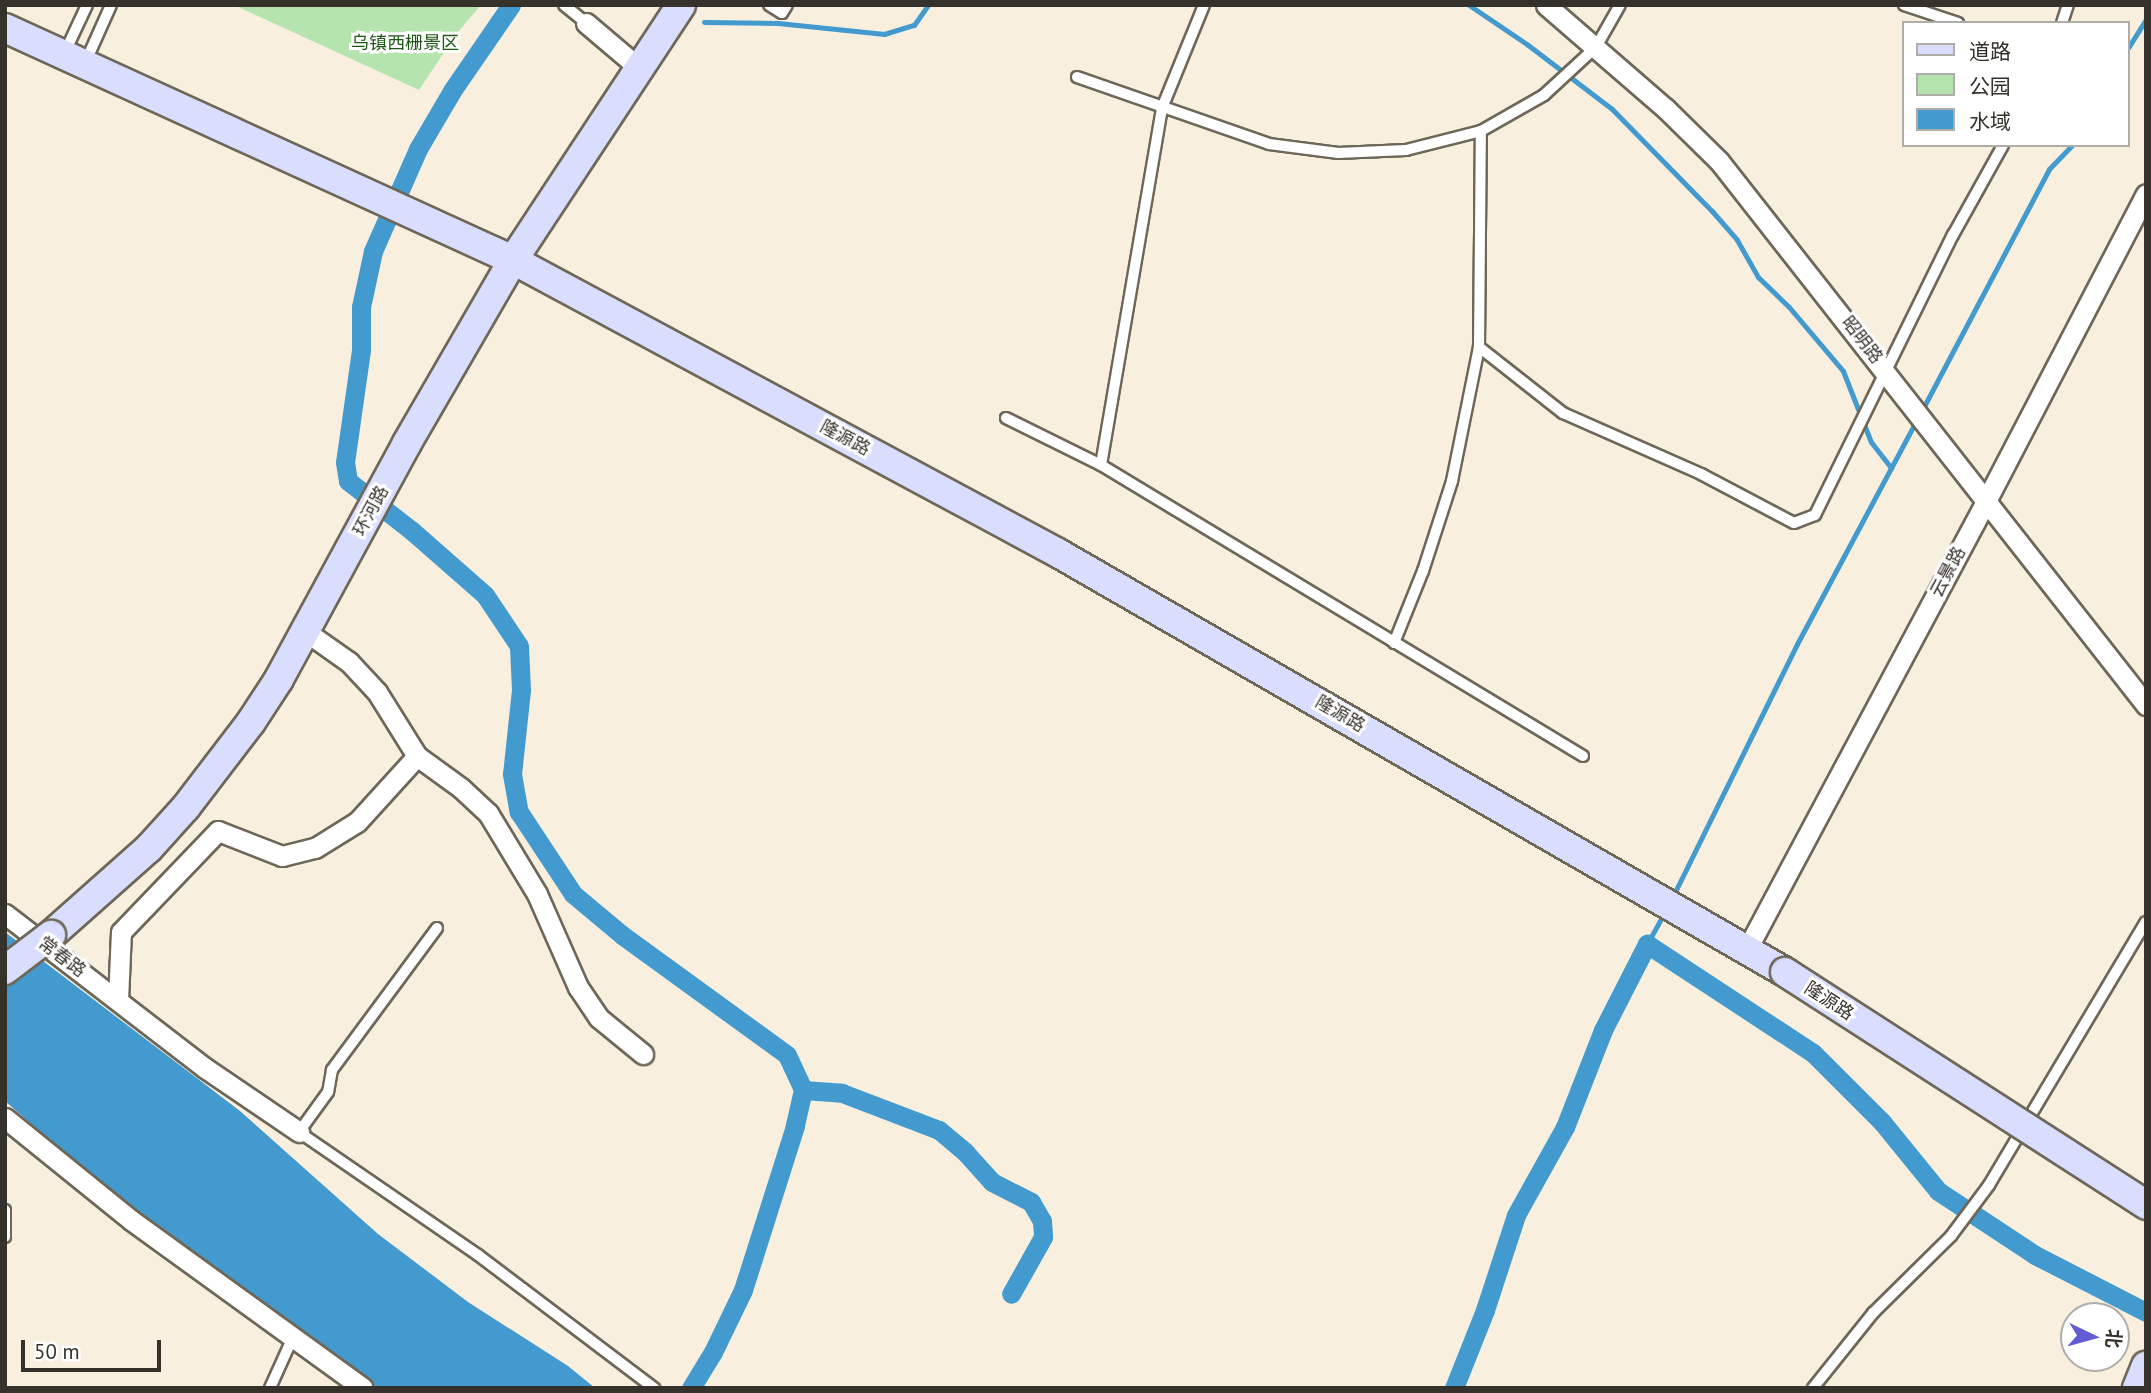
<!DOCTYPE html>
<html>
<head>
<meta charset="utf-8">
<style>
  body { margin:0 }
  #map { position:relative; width:2151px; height:1393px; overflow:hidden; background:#f8efde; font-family:"PT Sans","Noto Sans SC",sans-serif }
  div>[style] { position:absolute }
  .green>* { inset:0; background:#b6e4ae }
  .water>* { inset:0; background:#439ace }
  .stream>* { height:5px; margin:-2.5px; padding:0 2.5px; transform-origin:2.5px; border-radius:2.5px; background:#439ace }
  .canal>* { height:19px; margin:-9.5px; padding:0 9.5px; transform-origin:9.5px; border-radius:9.5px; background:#439ace }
  .roads { filter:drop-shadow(2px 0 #6e6758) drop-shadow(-2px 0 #6e6758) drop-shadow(0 2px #6e6758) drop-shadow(0 -2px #6e6758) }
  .lane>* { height:10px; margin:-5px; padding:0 5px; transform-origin:5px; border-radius:5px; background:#fff }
  .street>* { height:19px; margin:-9.5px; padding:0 9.5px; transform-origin:9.5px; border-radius:9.5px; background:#fff }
  .secondary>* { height:28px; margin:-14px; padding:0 14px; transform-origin:14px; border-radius:14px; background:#d9deff }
  .bridges { filter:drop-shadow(2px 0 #6e6758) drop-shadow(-2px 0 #6e6758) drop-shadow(0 2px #6e6758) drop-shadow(0 -2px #6e6758) }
  .secondary-bridge>* { height:28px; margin:-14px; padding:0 14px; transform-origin:14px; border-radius:14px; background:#d9deff }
  span { translate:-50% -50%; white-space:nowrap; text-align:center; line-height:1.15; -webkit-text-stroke:6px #fff; paint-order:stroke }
  .park-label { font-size:18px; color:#1e5815 }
  .street-label { font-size:18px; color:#35312b }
  .frame { position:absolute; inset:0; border:7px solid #35312b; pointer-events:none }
  .legend { position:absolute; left:1902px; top:21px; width:228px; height:126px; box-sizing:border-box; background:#fff; border:2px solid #aeadaa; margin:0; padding:9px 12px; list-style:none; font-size:21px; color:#35312b }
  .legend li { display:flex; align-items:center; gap:14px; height:35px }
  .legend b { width:35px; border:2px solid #aeadaa }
  .north { position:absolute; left:2060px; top:1302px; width:70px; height:70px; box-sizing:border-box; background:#fff; border:2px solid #aeadaa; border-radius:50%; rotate:95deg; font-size:19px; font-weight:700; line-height:28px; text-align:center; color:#35312b }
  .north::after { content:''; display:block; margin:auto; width:24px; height:32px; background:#625cd5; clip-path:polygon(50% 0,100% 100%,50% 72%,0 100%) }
  .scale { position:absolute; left:21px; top:1340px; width:140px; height:32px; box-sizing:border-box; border:4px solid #35312b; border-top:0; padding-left:9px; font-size:21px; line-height:24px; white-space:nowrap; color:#35312b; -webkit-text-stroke:5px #fff; paint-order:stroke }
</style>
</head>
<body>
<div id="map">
  <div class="green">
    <i style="clip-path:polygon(234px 5px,481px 5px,457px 33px,419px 90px)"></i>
  </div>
  <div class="water">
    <i style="clip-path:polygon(5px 932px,240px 1111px,378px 1234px,468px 1302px,568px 1366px,595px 1388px,377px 1388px,317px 1342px,210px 1267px,78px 1165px,5px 1101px)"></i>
  </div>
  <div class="stream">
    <i style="left:1469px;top:5px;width:71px;rotate:34.1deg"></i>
    <i style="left:1528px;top:45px;width:106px;rotate:37.3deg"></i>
    <i style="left:1612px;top:109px;width:143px;rotate:45.6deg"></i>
    <i style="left:1712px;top:211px;width:38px;rotate:49deg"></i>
    <i style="left:1737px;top:240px;width:43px;rotate:60.4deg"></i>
    <i style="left:1758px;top:277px;width:43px;rotate:44.1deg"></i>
    <i style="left:1789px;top:307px;width:84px;rotate:49.8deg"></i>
    <i style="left:1843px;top:371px;width:76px;rotate:68.5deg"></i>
    <i style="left:1871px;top:442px;width:33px;rotate:52deg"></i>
    <i style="left:704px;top:22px;width:74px;rotate:0.8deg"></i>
    <i style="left:778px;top:23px;width:107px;rotate:5.9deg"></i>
    <i style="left:884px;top:34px;width:31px;rotate:-17deg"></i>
    <i style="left:914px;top:25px;width:24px;rotate:-55deg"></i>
    <i style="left:2128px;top:48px;width:34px;rotate:-58deg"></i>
    <i style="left:1921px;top:412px;width:275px;rotate:-62.2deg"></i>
    <i style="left:2049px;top:169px;width:33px;rotate:-46deg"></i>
    <i style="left:1672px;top:898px;width:283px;rotate:-63.8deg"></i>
    <i style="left:1797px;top:644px;width:253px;rotate:-61.9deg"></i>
    <i style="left:1647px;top:944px;width:35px;rotate:-61deg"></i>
  </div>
  <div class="canal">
    <i style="left:511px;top:5px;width:104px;rotate:124.5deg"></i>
    <i style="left:452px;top:91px;width:67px;rotate:120.4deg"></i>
    <i style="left:418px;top:149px;width:111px;rotate:113.8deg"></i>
    <i style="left:373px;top:251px;width:57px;rotate:102.1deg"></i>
    <i style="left:361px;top:307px;width:43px;rotate:90deg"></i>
    <i style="left:361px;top:350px;width:113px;rotate:98.1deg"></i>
    <i style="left:345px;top:462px;width:19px;rotate:81deg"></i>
    <i style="left:348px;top:481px;width:80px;rotate:37.9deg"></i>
    <i style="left:411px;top:530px;width:98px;rotate:41.3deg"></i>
    <i style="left:485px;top:595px;width:61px;rotate:56.3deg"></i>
    <i style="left:519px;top:646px;width:44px;rotate:87.4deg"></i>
    <i style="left:521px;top:690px;width:84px;rotate:96.1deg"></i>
    <i style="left:512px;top:774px;width:39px;rotate:80deg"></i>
    <i style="left:519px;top:812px;width:98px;rotate:56.6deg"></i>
    <i style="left:573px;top:894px;width:64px;rotate:39.9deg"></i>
    <i style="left:622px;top:935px;width:204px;rotate:36deg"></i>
    <i style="left:787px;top:1055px;width:38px;rotate:65deg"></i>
    <i style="left:803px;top:1090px;width:37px;rotate:103deg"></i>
    <i style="left:795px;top:1126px;width:172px;rotate:107.6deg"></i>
    <i style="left:743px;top:1290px;width:69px;rotate:115.8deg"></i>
    <i style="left:713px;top:1352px;width:42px;rotate:121.4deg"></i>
    <i style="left:803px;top:1090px;width:39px;rotate:4deg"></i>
    <i style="left:842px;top:1093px;width:104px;rotate:20.9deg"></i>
    <i style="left:939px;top:1130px;width:34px;rotate:40deg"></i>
    <i style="left:965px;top:1152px;width:40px;rotate:48deg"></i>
    <i style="left:992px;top:1182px;width:44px;rotate:27.1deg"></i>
    <i style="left:1031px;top:1202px;width:22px;rotate:60deg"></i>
    <i style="left:1042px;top:1221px;width:16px;rotate:86deg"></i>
    <i style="left:1043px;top:1237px;width:65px;rotate:119.3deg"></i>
    <i style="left:1454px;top:1388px;width:84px;rotate:-68.3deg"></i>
    <i style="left:1485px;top:1310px;width:100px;rotate:-71.9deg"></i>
    <i style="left:1516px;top:1215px;width:101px;rotate:-60.9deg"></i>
    <i style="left:1565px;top:1127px;width:104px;rotate:-68.6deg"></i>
    <i style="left:1603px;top:1030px;width:97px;rotate:-62.9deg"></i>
    <i style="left:1647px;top:944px;width:199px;rotate:33.3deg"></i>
    <i style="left:1813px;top:1053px;width:98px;rotate:45deg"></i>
    <i style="left:1882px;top:1122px;width:89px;rotate:50.9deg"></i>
    <i style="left:1938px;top:1191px;width:116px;rotate:33.4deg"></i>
    <i style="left:2035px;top:1255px;width:125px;rotate:27.2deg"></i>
  </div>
  <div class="roads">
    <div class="lane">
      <i style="left:564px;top:5px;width:28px;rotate:39deg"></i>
      <i style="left:769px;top:5px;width:15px;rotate:32deg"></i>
      <i style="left:782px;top:13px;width:9px;rotate:-58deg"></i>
      <i style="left:1904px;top:5px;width:57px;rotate:18.4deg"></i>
      <i style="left:2062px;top:23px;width:19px;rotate:-72deg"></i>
      <i style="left:65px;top:52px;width:52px;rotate:-64.9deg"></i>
      <i style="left:86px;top:61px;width:61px;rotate:-65.9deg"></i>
      <i style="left:1077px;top:77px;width:203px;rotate:19.2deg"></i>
      <i style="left:1269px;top:144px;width:70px;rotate:7.4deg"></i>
      <i style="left:1338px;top:153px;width:68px;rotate:-2.5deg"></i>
      <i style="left:1406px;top:150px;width:77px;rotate:-14.2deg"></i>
      <i style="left:1481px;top:131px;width:73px;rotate:-29.7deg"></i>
      <i style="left:1544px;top:95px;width:71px;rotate:-42.7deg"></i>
      <i style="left:1596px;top:47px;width:48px;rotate:-60.3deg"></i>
      <i style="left:1479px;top:347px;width:107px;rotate:38.2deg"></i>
      <i style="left:1563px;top:413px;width:151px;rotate:23.8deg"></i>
      <i style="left:1701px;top:474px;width:105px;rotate:27.8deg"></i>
      <i style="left:1794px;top:523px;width:22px;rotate:-21deg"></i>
      <i style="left:1815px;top:515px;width:312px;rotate:-63.8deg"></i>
      <i style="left:1953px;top:235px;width:103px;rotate:-60.9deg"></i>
      <i style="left:1006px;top:418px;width:106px;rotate:26.3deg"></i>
      <i style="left:1101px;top:465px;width:563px;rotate:31.12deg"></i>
      <i style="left:1101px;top:465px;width:362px;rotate:-80.3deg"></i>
      <i style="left:1162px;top:108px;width:111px;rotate:-67.8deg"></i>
      <i style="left:1394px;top:643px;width:78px;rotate:-68.1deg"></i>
      <i style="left:1423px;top:571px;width:95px;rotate:-72.1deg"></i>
      <i style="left:1452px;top:481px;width:137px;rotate:-78.6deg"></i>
      <i style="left:1479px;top:347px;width:216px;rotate:-89.5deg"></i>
      <i style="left:437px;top:928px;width:177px;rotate:126.5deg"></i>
      <i style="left:332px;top:1070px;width:22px;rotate:100deg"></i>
      <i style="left:328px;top:1092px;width:49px;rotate:125.9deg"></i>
      <i style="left:299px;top:1132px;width:217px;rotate:34.5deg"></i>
      <i style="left:478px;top:1255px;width:221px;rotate:37.1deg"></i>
      <i style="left:5px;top:1210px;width:27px;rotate:90deg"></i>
      <i style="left:270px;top:1388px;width:56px;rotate:-65.7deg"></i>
      <i style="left:1813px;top:1388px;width:96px;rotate:-51.3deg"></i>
      <i style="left:1873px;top:1313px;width:110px;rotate:-44.6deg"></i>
      <i style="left:1951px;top:1236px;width:64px;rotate:-53.3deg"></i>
      <i style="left:1989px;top:1185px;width:306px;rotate:-59.2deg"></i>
    </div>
    <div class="street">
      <i style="left:1546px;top:5px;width:159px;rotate:40.9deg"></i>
      <i style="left:1666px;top:109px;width:74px;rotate:44.5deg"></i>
      <i style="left:1719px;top:161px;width:692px;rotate:51.87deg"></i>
      <i style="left:586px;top:23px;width:70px;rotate:40.3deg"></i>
      <i style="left:305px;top:631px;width:54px;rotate:35.2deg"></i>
      <i style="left:349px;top:662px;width:41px;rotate:47deg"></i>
      <i style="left:377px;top:692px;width:75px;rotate:58deg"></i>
      <i style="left:417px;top:756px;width:54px;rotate:36deg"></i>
      <i style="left:461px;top:788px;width:37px;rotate:43deg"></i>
      <i style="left:488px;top:813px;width:95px;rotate:58.8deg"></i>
      <i style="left:537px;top:894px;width:102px;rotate:66.2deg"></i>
      <i style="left:578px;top:987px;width:37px;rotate:56deg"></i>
      <i style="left:599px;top:1018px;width:57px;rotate:39.3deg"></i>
      <i style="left:5px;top:914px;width:252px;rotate:37.6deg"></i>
      <i style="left:205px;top:1068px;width:114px;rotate:34.2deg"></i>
      <i style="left:1747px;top:949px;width:506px;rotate:-61.91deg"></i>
      <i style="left:1985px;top:503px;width:348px;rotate:-62.5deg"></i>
      <i style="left:118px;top:1000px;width:68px;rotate:-87.5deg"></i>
      <i style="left:121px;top:932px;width:140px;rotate:-46.2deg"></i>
      <i style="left:218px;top:831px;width:69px;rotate:21.3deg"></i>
      <i style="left:282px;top:856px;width:34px;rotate:-14deg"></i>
      <i style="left:315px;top:848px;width:49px;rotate:-31.8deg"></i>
      <i style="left:357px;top:822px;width:89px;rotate:-47.7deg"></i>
      <i style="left:5px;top:1118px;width:162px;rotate:39deg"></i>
      <i style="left:131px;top:1220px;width:286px;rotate:35.9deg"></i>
    </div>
    <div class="secondary">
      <i style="left:5px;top:28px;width:558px;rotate:24.55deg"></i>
      <i style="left:513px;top:260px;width:619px;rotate:28.26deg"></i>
      <i style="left:1058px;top:553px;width:839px;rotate:29.96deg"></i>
      <i style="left:51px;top:935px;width:131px;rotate:-41.6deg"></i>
      <i style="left:149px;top:848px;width:55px;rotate:-47.9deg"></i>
      <i style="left:186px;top:807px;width:107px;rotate:-52.6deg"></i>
      <i style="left:251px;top:722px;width:51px;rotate:-56.9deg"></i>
      <i style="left:279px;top:679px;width:268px;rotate:-61.5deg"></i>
      <i style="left:407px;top:443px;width:211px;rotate:-59.9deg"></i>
      <i style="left:513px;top:260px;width:305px;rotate:-56.6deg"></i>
      <i style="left:2137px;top:1388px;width:24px;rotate:-68deg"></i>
    </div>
  </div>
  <div class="bridges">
    <div class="secondary-bridge">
      <i style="left:5px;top:970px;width:58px;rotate:-37.3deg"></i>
      <i style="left:1785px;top:972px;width:430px;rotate:32.8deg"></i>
    </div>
  </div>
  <div class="park-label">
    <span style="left:405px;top:43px">乌镇西栅景区</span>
  </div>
  <div class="street-label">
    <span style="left:1862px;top:340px;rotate:52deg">昭明路</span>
    <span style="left:845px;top:438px;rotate:28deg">隆源路</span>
    <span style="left:371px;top:511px;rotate:-62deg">环河路</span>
    <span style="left:1948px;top:572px;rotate:-62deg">云景路</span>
    <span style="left:1340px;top:714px;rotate:30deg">隆源路</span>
    <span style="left:62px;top:957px;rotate:37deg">常春路</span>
    <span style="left:1829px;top:1001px;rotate:33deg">隆源路</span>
  </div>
  <div class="frame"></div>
  <ul class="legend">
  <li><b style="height:9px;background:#d9deff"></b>道路</li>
  <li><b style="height:19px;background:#b6e4ae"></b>公园</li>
  <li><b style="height:19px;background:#439ace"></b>水域</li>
  </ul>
  <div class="north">北</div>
  <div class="scale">50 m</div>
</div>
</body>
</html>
